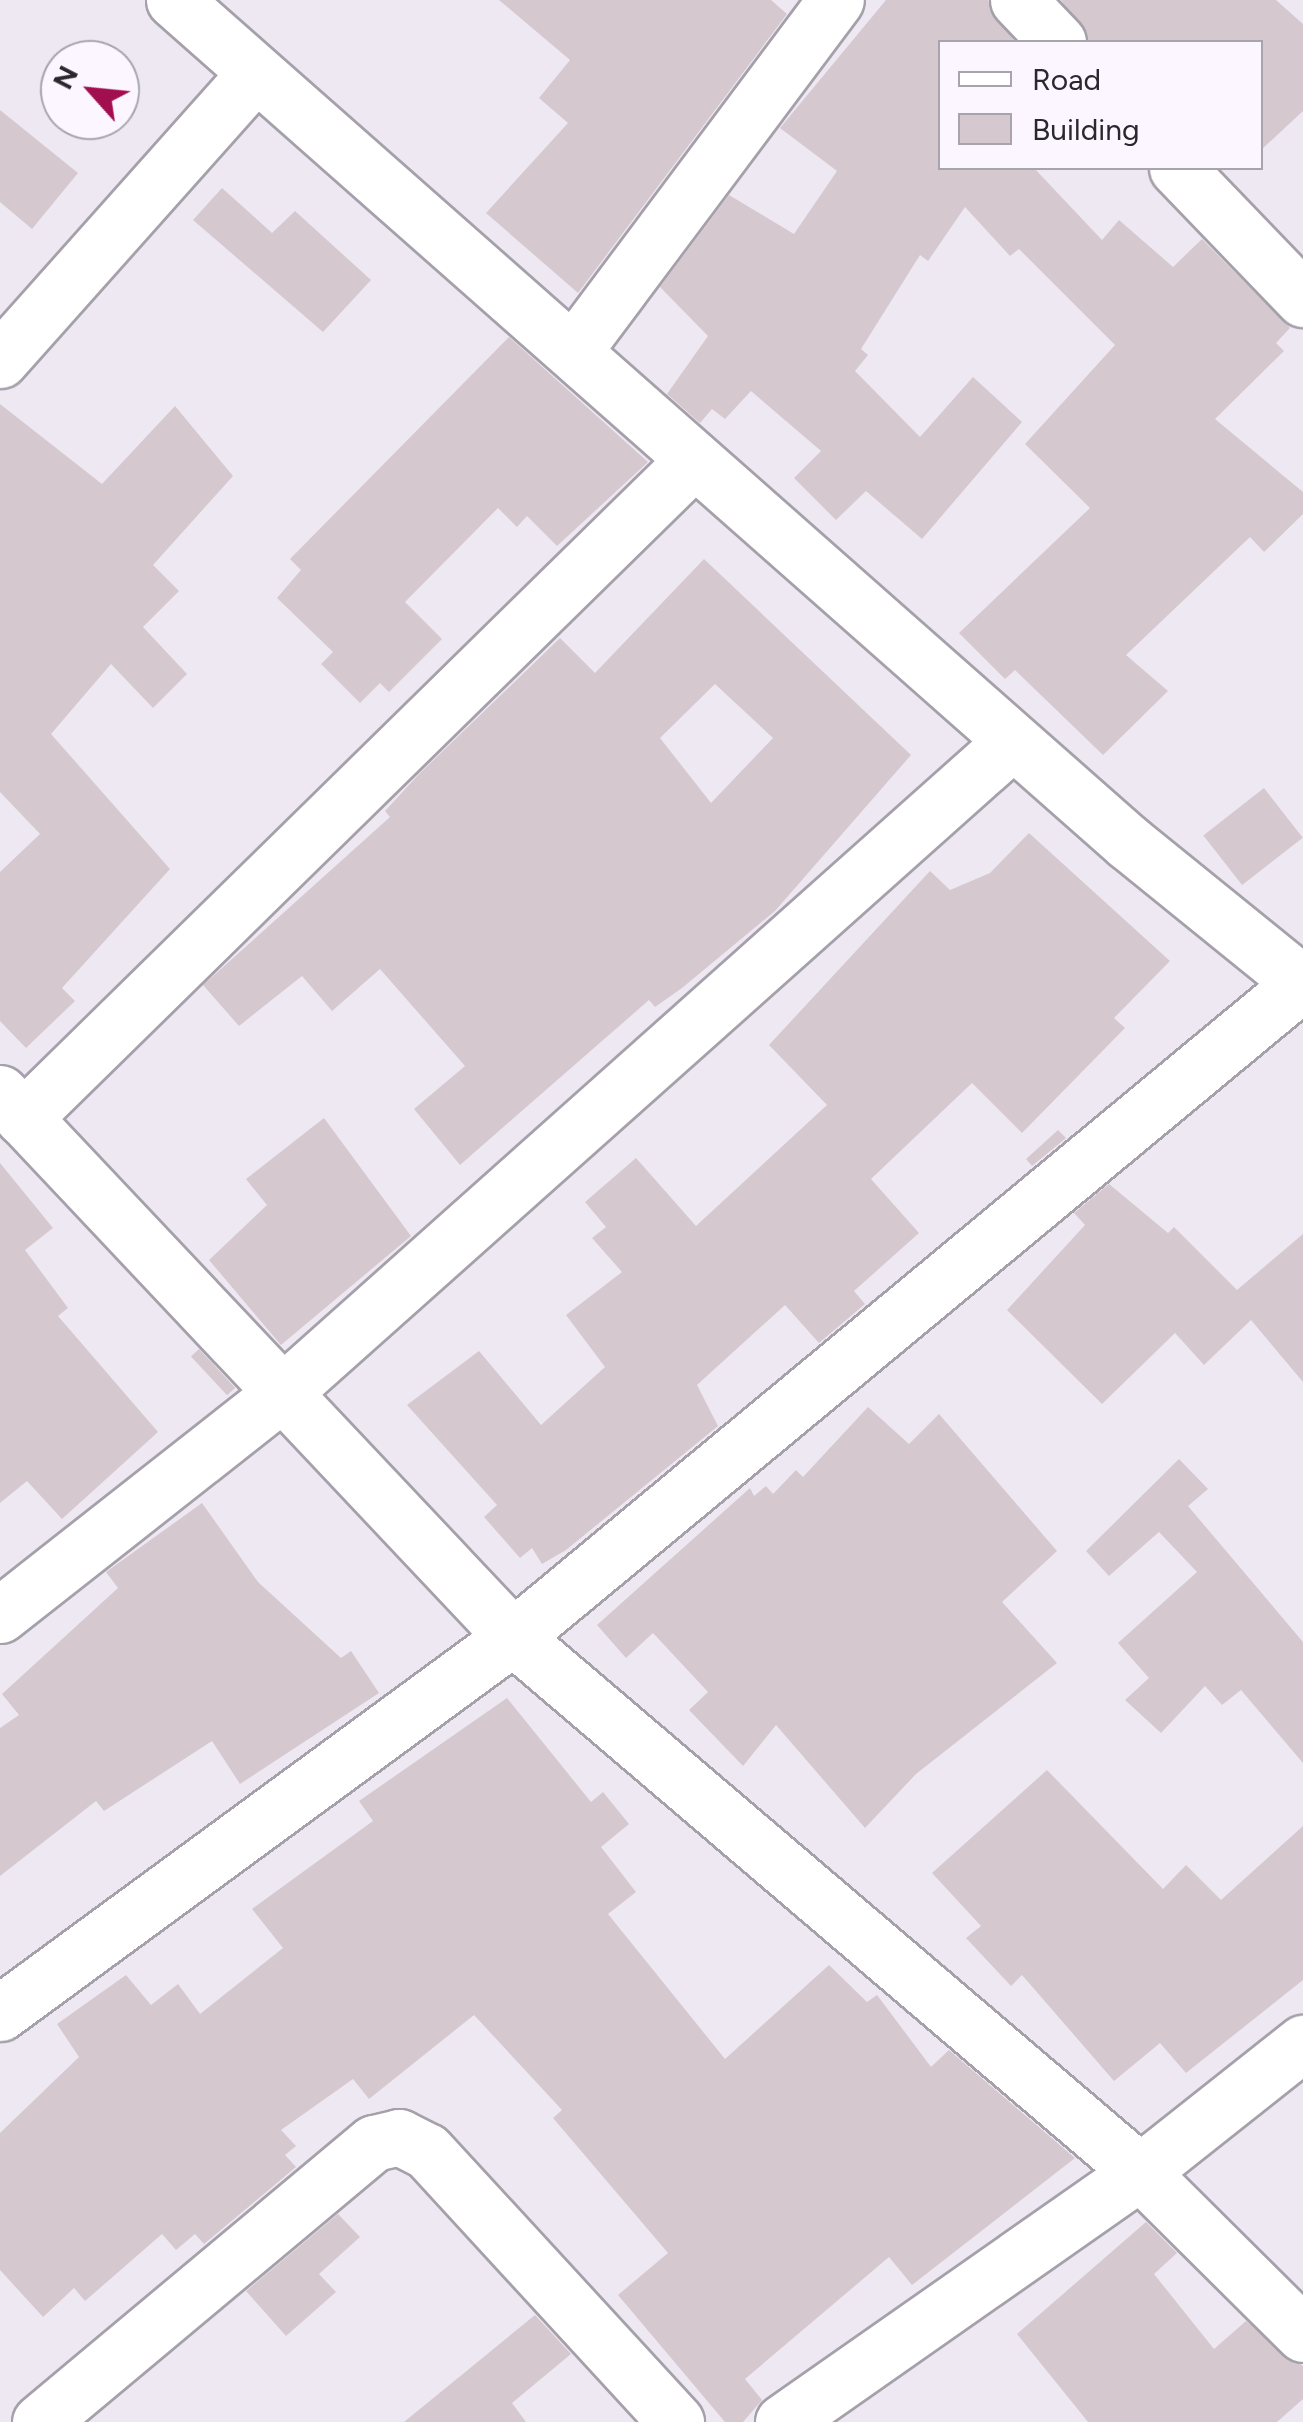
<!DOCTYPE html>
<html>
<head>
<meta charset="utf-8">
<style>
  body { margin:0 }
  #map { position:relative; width:1303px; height:2422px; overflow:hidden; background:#eee8f3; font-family:Figtree,sans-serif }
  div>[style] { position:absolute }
  .building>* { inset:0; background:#d5c9cf; transform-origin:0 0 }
  .roads { filter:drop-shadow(2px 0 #a5a0aa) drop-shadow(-2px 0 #a5a0aa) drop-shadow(0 2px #a5a0aa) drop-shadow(0 -2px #a5a0aa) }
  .street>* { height:55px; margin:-27.5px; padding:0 27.5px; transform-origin:27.5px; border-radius:27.5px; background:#fff }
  span { translate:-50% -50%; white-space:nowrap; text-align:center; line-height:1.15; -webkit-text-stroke:8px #fbf6ff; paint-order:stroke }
  .legend { position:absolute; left:938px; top:40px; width:325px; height:130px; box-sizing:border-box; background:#fbf6ff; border:2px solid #a7a4ab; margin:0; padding:12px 18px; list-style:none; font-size:30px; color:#2a282c }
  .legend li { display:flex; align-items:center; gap:20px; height:50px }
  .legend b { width:50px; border:2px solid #a7a4ab }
  .north { position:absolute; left:40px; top:40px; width:100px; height:100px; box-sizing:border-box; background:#fbf6ff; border:2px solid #a7a4ab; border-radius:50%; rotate:297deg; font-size:28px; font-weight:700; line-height:40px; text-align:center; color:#2a282c }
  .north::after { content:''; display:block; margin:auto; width:35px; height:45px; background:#a20f51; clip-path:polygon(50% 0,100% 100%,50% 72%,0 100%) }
</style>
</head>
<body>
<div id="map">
  <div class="building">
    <i style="clip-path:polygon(499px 0,771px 0,787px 14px,578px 293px,486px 213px,568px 123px,539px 98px,570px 60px)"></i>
    <i style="clip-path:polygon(886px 0,988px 0,1015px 42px,940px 42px,940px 168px,1034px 168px,1102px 240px,1119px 220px,1173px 267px,1202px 239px,1290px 328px,1276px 343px,1284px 351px,1215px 419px,1303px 492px,1303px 514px,1264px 552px,1250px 537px,1126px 655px,1168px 691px,1103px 755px,1015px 670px,1005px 679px,959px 633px,1090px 508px,1025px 444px,1115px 345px,1019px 249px,1010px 256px,965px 207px,928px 261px,920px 255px,861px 349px,868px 355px,855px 371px,920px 437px,973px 377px,1022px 422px,922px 539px,866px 491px,836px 520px,794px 478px,821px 451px,751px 391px,725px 419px,712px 409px,700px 423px,667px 394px,708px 336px,660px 287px,729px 195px,794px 234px,837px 171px,780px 128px)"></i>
    <i style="clip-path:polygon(1061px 0,1276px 0,1303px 24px,1303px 111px,1260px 151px,1260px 42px,1088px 42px)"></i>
    <i style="clip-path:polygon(0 110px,78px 173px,32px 229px,0 202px)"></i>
    <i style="clip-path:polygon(222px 188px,272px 233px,295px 211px,371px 280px,323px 332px,193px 220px)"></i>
    <i style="clip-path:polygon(509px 337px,648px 462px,557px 546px,527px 516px,517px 527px,498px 508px,405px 602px,442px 639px,389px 692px,380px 683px,360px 703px,321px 664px,333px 652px,277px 598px,301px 570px,290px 559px)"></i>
    <i style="clip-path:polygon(0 404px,102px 484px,175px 406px,233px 476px,153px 565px,179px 591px,143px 627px,187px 674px,153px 708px,111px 664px,51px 734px,170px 869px,62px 988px,75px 1001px,26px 1048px,0 1021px,0 872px,40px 834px,0 792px)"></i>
    <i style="clip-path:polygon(evenodd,704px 559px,911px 755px,775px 911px,682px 988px,655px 1007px,649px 1000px,460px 1165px,414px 1109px,465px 1066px,380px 969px,332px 1011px,302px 976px,239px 1026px,203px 985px,390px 817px,385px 811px,419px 774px,560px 638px,595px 673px,704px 559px,715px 684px,773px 738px,711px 803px,660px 738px,715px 684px)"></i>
    <i style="left:1264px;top:788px;width:63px;height:77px;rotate:52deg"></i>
    <i style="clip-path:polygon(1029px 833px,1170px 961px,1114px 1018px,1125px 1028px,1022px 1133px,972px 1083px,871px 1179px,919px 1233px,854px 1291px,865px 1304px,819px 1343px,785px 1305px,697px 1385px,718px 1426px,566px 1550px,542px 1564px,532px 1548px,520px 1558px,484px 1517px,497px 1505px,407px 1405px,479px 1351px,541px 1425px,605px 1367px,566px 1315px,622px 1272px,592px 1238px,606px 1227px,585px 1202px,636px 1158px,696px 1226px,827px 1105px,769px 1045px,930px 871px,950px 890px,990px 873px)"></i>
    <i style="clip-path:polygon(324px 1118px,411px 1236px,281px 1345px,209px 1260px,267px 1205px,246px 1179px)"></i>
    <i style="clip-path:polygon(1058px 1130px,1066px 1138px,1032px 1166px,1026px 1159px)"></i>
    <i style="clip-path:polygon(0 1163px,53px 1228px,25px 1250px,68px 1308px,58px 1316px,158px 1432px,62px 1519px,27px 1481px,0 1503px)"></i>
    <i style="clip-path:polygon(1109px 1184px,1168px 1233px,1174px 1227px,1237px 1290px,1303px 1234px,1303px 1382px,1251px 1320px,1204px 1365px,1175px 1333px,1102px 1404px,1007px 1310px,1085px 1225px,1074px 1213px)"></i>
    <i style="left:199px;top:1349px;width:53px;height:11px;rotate:47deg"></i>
    <i style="clip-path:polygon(868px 1407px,909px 1444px,939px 1414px,1057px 1551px,1002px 1602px,1057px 1663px,916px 1774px,865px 1828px,776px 1725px,743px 1766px,689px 1710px,708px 1692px,653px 1633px,626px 1658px,597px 1625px,750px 1488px,754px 1496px,766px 1486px,773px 1494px,796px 1470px,803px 1477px)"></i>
    <i style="clip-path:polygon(1179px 1459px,1208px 1489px,1188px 1506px,1303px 1642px,1303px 1763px,1241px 1690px,1222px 1705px,1205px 1686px,1161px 1733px,1125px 1700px,1149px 1678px,1118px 1643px,1197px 1572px,1159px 1532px,1109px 1576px,1086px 1551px)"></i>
    <i style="clip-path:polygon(202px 1503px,258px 1582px,341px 1658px,351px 1651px,379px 1693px,240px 1784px,212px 1741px,104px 1811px,96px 1801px,0 1876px,0 1728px,19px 1715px,2px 1694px,118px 1588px,106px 1572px)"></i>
    <i style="clip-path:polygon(507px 1698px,591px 1802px,603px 1792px,629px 1824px,601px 1847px,636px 1892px,608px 1914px,725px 2059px,829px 1965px,867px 2002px,877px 1995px,931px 2067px,949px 2050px,1075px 2158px,912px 2285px,889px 2257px,745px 2379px,762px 2400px,743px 2422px,725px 2422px,618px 2295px,668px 2253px,553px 2118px,562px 2110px,474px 2015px,369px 2099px,353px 2079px,281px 2130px,296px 2146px,285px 2155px,296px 2167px,204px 2244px,195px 2234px,176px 2250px,162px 2234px,85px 2301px,74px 2288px,43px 2317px,0 2270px,0 2133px,79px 2057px,57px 2024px,126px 1975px,151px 2005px,178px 1984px,200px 2014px,283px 1948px,252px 1909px,373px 1821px,359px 1801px)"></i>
    <i style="clip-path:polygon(1047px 1770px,1163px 1889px,1186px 1865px,1221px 1900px,1303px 1826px,1303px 1980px,1186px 2073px,1160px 2043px,1114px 2081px,1022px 1975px,1011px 1986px,966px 1938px,981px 1926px,932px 1873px)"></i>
    <i style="clip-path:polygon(338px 2214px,360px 2237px,319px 2274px,336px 2292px,286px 2336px,246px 2291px)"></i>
    <i style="clip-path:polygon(1146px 2222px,1177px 2253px,1154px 2274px,1214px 2349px,1246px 2321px,1303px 2366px,1303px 2399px,1277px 2422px,1088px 2422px,1017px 2334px)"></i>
    <i style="clip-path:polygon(535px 2315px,571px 2354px,512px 2403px,526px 2422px,404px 2422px)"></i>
  </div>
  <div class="roads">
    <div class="street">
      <i style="left:174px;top:0;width:1274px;rotate:41.44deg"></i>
      <i style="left:1129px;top:843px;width:224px;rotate:39deg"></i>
      <i style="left:1018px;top:0;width:58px;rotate:46.4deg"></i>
      <i style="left:1177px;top:168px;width:182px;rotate:46.1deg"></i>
      <i style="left:574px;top:350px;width:437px;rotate:-53.2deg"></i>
      <i style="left:0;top:360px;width:383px;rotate:-48.3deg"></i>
      <i style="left:0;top:1093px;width:748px;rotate:46.68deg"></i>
      <i style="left:513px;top:1637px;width:824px;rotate:40.47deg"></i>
      <i style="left:1140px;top:2172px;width:230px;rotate:44.8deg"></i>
      <i style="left:23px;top:1118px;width:940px;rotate:-44.44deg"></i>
      <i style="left:0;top:1615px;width:359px;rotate:-38.2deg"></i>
      <i style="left:282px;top:1393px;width:978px;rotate:-41.73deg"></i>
      <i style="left:0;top:2013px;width:636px;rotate:-36.24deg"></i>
      <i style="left:513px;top:1637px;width:1025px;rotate:-39.66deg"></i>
      <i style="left:40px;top:2422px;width:435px;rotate:-39.9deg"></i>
      <i style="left:374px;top:2143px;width:26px;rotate:-13deg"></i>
      <i style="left:399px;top:2137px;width:31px;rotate:27deg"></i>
      <i style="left:427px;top:2151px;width:368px;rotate:47.4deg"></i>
      <i style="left:783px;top:2422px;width:436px;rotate:-35deg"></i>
      <i style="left:1140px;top:2172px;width:208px;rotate:-38.4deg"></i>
    </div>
  </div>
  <ul class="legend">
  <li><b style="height:12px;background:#fff"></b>Road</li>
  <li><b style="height:28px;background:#d5c9cf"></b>Building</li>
  </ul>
  <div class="north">N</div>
</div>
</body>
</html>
